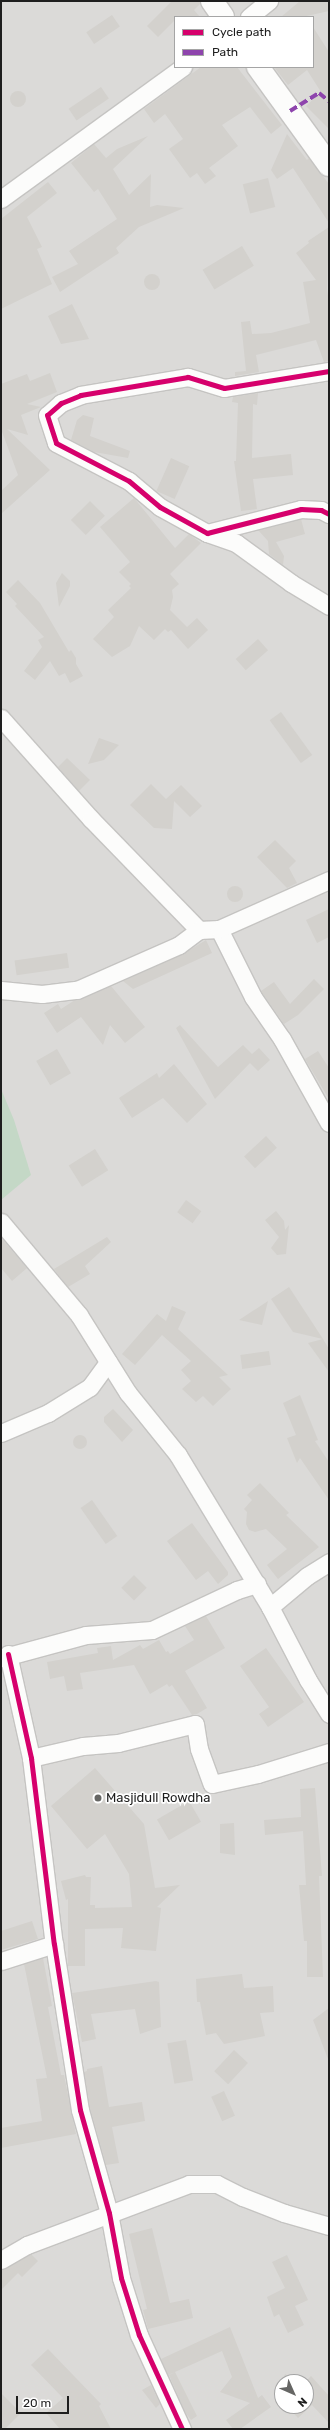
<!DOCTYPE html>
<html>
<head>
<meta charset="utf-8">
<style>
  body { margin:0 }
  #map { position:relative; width:330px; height:2430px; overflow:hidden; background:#ecebe6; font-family:Rubik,sans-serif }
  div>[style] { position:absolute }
  .residential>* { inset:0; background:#dbdad8 }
  .cemetery>* { inset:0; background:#c4d8c6 }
  .building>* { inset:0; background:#d3d1cd; transform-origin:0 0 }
  .round { border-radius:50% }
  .roads { filter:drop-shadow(1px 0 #c5c4c2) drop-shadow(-1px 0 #c5c4c2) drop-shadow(0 1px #c5c4c2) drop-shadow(0 -1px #c5c4c2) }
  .minor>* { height:17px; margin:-8.5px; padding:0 8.5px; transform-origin:8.5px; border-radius:8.5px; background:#fcfcfb }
  .tertiary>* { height:22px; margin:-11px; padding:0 11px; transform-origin:11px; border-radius:11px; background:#fcfcfb }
  .quiet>* { height:4px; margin-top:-2px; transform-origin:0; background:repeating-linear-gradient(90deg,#8e44ad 0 8px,transparent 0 12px) }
  .cycleway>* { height:5px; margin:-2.5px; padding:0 2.5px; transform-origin:2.5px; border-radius:2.5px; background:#d6006c }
  .dots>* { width:11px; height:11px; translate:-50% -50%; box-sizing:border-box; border:2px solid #fff; border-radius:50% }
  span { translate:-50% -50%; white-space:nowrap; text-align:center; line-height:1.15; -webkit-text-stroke:3.5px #fff; paint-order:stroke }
  .poi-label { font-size:13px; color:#1e1e1e }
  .left { translate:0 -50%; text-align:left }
  .frame { position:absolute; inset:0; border:2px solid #1e1e1e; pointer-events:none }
  .legend { position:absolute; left:174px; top:16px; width:140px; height:52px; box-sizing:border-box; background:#fff; border:1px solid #a5a5a5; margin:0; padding:5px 7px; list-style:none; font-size:12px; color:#1e1e1e }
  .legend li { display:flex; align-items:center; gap:8px; height:20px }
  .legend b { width:20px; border:1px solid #a5a5a5 }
  .north { position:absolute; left:274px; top:2374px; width:40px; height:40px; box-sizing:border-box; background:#fff; border:1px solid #a5a5a5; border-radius:50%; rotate:135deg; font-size:11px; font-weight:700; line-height:16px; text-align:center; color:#1e1e1e }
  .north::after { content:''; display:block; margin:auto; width:14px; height:18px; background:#666664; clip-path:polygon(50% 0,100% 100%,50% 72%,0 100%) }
  .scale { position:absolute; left:16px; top:2396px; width:53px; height:18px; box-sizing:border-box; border:2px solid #1e1e1e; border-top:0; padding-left:5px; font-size:12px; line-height:14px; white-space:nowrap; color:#1e1e1e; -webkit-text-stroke:3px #fff; paint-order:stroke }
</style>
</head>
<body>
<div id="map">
  <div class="residential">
    <i style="clip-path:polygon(evenodd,1px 1px,329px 1px,329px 2429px,1px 2429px,1px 1px,175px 17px,313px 17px,313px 67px,175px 67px,175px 17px,1px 1px,282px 2382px,306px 2382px,306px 2406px,282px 2406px,282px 2382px)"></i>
  </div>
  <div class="cemetery">
    <i style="clip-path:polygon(1px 1089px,14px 1120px,31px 1175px,1px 1200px)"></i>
  </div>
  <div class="building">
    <i style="clip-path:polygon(172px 1px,200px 1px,200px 4px,194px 10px,200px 17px,175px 17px,175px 20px,158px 37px,147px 26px)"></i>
    <i style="clip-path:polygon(300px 1px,329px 1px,329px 11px,302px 17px,281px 17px)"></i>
    <i style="left:112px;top:15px;width:14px;height:31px;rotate:56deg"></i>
    <i style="clip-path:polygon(313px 27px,329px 52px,329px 129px,306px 106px,321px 92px,307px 70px,288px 85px,274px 67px,313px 67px)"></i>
    <i style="clip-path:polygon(201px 67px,237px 67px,282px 125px,271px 134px,250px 107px,222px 125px,238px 146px,209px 168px,216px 176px,205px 184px,197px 173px,190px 178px,169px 149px,183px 139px,165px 114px,154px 123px,144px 109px)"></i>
    <i style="left:101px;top:87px;width:14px;height:39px;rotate:56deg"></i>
    <i class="round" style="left:10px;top:91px;width:16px;height:16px"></i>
    <i style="clip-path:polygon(287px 134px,307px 160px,309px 158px,329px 184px,329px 223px,293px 168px,277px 179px,271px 170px)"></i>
    <i style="clip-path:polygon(148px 136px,113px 169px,129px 195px,151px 174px,150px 207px,157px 205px,184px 208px,139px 227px,116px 248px,119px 253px,60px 292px,52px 277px,78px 264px,69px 251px,117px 219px,98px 189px,94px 192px,71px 163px,94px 144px,106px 158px,117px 149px)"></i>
    <i style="left:268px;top:178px;width:30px;height:26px;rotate:76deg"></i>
    <i style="clip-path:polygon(48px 182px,57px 193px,27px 217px,42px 247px,37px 249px,52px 284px,1px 309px,1px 219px)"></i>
    <i style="clip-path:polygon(329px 227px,327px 289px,329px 302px,329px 361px,324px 362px,316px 340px,256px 355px,259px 372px,235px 376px,235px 372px,246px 371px,241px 322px,250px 321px,252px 334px,271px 333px,310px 323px,303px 282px,316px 280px,296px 253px,309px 243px,308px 241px)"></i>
    <i style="left:242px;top:246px;width:23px;height:46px;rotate:59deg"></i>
    <i class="round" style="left:144px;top:274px;width:16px;height:16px"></i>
    <i style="clip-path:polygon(72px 304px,89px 339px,61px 344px,48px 316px)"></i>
    <i style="clip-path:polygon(50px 373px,57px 392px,27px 404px,41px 407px,21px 415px,28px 435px,7px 429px,50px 470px,1px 514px,1px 491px,18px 475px,1px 429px,1px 384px,27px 374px,30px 381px)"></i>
    <i style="clip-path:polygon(258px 393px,257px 405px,253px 404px,252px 458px,291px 454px,293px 475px,253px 479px,257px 509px,241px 511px,234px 461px,236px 461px,238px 403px,232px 402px,233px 397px)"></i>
    <i style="clip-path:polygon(83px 415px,94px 418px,90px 436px,130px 451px,128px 458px,94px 452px,71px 440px,77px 420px)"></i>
    <i style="left:171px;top:458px;width:20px;height:36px;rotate:24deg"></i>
    <i style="clip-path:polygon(134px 498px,175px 548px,189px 534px,201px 543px,170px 574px,179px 584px,172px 590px,173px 597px,170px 610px,187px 627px,197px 618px,208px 630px,188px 649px,171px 630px,168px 632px,165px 629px,154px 640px,139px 626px,130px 646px,112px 657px,93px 639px,114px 617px,108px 610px,131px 588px,129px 586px,131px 584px,119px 572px,130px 562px,100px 527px)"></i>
    <i style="left:90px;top:501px;width:21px;height:27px;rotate:45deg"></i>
    <i style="clip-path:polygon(301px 519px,305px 534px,276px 542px,284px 556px,283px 565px,269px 554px,268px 541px,258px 530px)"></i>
    <i style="clip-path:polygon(62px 573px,70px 581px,70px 586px,59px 607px,56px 583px)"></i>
    <i style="clip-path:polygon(18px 580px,40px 603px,69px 652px,71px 650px,76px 658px,76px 664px,83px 676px,70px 683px,65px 673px,59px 676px,50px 661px,35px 680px,24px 671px,42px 647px,38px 640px,44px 637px,15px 606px,17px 604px,6px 592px)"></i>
    <i style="left:258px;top:639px;width:15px;height:30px;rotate:48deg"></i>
    <i style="left:281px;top:712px;width:53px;height:14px;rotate:54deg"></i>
    <i style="clip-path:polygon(99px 738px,119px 745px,104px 760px,88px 764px)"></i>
    <i style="clip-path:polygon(67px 758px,90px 780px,79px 791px,58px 767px)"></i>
    <i style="clip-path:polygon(151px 784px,166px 799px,181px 785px,202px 806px,190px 817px,174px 801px,172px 829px,154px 828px,130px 805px)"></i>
    <i style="clip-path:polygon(275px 840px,296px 861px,289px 868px,297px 883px,287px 888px,257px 857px)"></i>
    <i class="round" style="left:227px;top:886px;width:16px;height:16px"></i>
    <i style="clip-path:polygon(329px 909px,329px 937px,317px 943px,306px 920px)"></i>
    <i style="clip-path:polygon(206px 940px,212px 953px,133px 989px,123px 981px,183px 954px)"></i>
    <i style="left:67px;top:953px;width:15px;height:53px;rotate:82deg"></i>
    <i style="clip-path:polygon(314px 979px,324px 989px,298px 1015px,284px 1024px,261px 991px,274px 982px,290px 1004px)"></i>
    <i style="clip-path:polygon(111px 986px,145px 1027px,125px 1043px,110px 1025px,103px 1045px,81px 1017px,57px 1033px,44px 1013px,58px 1004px,61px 1009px,75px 1000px)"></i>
    <i style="clip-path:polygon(180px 1025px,218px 1067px,243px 1045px,252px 1054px,259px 1048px,270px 1060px,258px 1071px,250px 1063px,215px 1099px,176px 1028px)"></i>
    <i style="left:57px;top:1049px;width:28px;height:24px;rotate:60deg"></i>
    <i style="clip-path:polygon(318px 1051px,329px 1068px,329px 1099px,305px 1059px)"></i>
    <i style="clip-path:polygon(174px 1064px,207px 1104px,187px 1123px,163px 1098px,132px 1118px,119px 1098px,157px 1073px,159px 1078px)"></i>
    <i style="left:266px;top:1136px;width:16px;height:30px;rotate:47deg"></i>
    <i style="left:95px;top:1149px;width:25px;height:31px;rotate:58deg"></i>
    <i style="left:186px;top:1200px;width:19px;height:15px;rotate:36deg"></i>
    <i style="clip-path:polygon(276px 1211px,284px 1221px,285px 1230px,289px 1225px,286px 1254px,277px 1255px,271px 1248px,279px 1237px,265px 1220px)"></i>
    <i style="clip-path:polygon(107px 1237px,111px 1242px,85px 1266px,90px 1274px,68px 1287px,54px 1269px)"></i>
    <i style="clip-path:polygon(1px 1238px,27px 1268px,12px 1281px,1px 1268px)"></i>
    <i style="clip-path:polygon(289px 1287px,323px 1339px,293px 1332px,271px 1299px)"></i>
    <i style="clip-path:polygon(268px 1301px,262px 1325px,239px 1320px)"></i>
    <i style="clip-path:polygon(172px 1306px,186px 1312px,178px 1329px,228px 1375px,219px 1377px,231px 1389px,213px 1406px,203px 1396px,196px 1402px,182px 1389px,191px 1381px,181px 1370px,191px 1361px,162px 1335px,135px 1365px,122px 1354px,157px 1314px,166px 1321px)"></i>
    <i style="clip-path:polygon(323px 1339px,329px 1349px,329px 1372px,308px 1343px)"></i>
    <i style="left:269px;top:1351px;width:14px;height:29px;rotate:82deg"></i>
    <i style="clip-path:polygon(300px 1395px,318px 1440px,315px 1441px,329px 1462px,329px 1500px,300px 1458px,297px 1463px,287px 1438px,296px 1435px,283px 1403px)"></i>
    <i style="clip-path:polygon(113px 1409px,133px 1430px,122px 1442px,104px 1422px,104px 1417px)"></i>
    <i class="round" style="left:73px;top:1435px;width:14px;height:14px"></i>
    <i style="clip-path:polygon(260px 1483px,289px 1513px,286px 1515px,319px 1547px,278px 1579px,267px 1565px,287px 1549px,266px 1529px,255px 1532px,249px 1530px,246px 1524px,247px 1512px,244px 1509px,252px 1500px,247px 1495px)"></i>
    <i style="left:92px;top:1500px;width:44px;height:14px;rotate:55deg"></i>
    <i style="clip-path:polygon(192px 1523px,228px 1572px,228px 1575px,218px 1584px,208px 1571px,196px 1580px,167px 1541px)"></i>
    <i style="left:134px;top:1575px;width:18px;height:18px;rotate:45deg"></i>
    <i style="clip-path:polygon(206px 1616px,225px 1648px,185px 1671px,207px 1708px,197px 1714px,192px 1715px,172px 1685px,169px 1687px,167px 1684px,150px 1694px,134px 1665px,80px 1673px,83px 1689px,67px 1691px,64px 1676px,50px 1679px,47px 1662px,98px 1653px,97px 1648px,111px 1646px,113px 1660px,140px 1645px,143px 1649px,159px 1640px,166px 1652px,168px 1651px,170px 1654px,194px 1640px,185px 1626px)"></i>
    <i style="clip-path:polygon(266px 1648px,304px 1702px,268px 1727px,259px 1714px,269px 1707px,240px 1666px)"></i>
    <i style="clip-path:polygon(95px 1768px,144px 1824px,155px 1888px,180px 1885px,157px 1907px,161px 1908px,156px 1951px,121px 1948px,123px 1928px,85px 1929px,85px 1966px,68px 1966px,68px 1899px,66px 1900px,61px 1881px,85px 1875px,86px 1877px,91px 1877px,90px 1905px,95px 1905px,95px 1908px,132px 1907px,129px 1874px,105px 1834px,87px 1849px,51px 1806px)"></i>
    <i style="clip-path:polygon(315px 1788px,322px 1876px,319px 1876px,323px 1977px,307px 1977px,307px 1941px,304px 1941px,299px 1885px,306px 1885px,303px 1831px,265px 1835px,264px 1820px,301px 1817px,300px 1789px)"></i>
    <i style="left:189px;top:1801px;width:24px;height:37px;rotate:60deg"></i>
    <i style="clip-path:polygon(234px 1823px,235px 1855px,220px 1853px,220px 1824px)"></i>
    <i style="clip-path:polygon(32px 1921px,38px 1939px,1px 1950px,1px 1931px)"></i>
    <i style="clip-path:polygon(43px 1958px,52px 2006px,48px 2007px,61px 2075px,64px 2075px,76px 2134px,1px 2148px,1px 2128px,42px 2121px,36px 2079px,47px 2078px,24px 1964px)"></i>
    <i style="clip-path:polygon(242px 1974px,244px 1988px,273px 1986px,274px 2012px,260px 2013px,265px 2036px,224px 2044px,216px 2033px,206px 2035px,200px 2002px,197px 2002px,196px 1979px)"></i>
    <i style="clip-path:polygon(156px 1981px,159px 1982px,161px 2027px,140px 2034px,135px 2009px,91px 2014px,96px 2039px,82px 2042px,72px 1993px)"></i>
    <i style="clip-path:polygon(329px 2008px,329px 2059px,328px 2059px,313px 2020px)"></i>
    <i style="left:186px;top:2040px;width:41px;height:19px;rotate:80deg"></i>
    <i style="left:234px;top:2050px;width:19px;height:29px;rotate:43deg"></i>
    <i style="clip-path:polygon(102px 2066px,109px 2107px,142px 2102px,145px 2121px,112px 2127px,119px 2163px,106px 2165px,90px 2108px,84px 2072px,87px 2071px,87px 2069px)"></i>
    <i style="left:224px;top:2091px;width:27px;height:14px;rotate:66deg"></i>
    <i style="clip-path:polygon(152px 2228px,170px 2303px,189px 2299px,193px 2318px,148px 2329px,143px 2310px,147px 2309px,129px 2234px)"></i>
    <i style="clip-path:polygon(31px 2254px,38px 2261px,22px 2277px,18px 2273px,1px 2290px,1px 2270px)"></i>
    <i style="clip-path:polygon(287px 2255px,308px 2300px,295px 2306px,304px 2325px,288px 2333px,279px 2314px,274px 2317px,267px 2297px,285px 2288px,272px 2262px)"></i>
    <i style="clip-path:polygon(230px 2327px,258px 2398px,262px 2395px,271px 2407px,240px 2429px,233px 2429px,226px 2420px,250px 2403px,220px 2392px,232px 2377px,222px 2351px,175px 2372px,197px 2416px,191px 2420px,185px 2412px,169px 2375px,175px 2372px,168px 2375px,161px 2359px)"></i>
    <i style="clip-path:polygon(48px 2349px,101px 2404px,99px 2406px,111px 2429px,60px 2429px,46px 2413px,63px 2398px,31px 2365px)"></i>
    <i style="clip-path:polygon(285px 2374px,298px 2382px,282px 2382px)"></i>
    <i style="clip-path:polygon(311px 2376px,329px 2396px,329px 2423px,312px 2405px,298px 2418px,287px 2406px,306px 2406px,305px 2382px)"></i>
    <i style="clip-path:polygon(282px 2383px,282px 2400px,277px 2395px)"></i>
    <i style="clip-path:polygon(151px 2385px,160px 2404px,156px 2408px,142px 2390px)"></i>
    <i style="clip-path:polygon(1px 2393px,21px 2413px,5px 2429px,1px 2429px)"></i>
  </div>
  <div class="roads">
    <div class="minor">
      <i style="left:249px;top:17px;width:26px;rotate:-39deg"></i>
      <i style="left:1px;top:199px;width:225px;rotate:-36deg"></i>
      <i style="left:329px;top:371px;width:106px;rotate:170.8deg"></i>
      <i style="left:224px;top:388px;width:38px;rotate:-163deg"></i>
      <i style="left:188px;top:377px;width:109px;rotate:170.5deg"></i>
      <i style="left:81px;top:395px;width:22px;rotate:158deg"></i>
      <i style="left:61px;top:403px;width:18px;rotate:139deg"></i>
      <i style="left:47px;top:415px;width:29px;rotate:72deg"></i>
      <i style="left:56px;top:443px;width:82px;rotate:27.5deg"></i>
      <i style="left:129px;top:481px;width:40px;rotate:40deg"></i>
      <i style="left:160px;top:507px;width:54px;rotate:29deg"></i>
      <i style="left:207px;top:533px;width:97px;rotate:-14.3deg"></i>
      <i style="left:301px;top:509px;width:20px;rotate:3deg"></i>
      <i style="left:321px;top:510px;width:9px;rotate:27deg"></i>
      <i style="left:207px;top:533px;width:31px;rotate:19deg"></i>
      <i style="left:236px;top:543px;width:68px;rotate:36deg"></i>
      <i style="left:291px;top:583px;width:44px;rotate:31.2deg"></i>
      <i style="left:1px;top:718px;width:135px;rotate:48.3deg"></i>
      <i style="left:91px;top:819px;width:155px;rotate:45.8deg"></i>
      <i style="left:219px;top:929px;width:76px;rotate:63.4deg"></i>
      <i style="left:253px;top:997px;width:51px;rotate:55.4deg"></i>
      <i style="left:282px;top:1039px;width:96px;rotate:60.8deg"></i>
      <i style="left:1px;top:990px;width:41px;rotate:5.6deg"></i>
      <i style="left:42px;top:994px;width:35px;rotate:-7deg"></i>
      <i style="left:77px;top:990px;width:111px;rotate:-23.8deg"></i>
      <i style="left:179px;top:945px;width:25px;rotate:-37deg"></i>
      <i style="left:199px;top:930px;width:20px;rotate:-3deg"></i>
      <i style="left:219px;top:929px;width:120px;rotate:-24deg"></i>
      <i style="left:1px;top:1222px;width:121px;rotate:50deg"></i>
      <i style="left:79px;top:1315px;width:92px;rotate:57.9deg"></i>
      <i style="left:128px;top:1393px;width:80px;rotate:51.1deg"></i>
      <i style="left:178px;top:1455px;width:178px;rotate:58.8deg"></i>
      <i style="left:270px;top:1607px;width:82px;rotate:62.5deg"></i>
      <i style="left:308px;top:1680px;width:40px;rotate:58deg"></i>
      <i style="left:1px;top:1433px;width:51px;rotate:-23.1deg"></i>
      <i style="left:48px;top:1413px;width:49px;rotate:-31.8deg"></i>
      <i style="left:90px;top:1387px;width:31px;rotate:-54deg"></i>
      <i style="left:270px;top:1607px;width:48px;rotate:-40deg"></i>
      <i style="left:307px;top:1576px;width:26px;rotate:-32deg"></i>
      <i style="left:8px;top:1654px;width:107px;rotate:77.5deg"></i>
      <i style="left:31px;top:1758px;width:187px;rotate:83deg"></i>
      <i style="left:54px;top:1944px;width:168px;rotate:81.1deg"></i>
      <i style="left:80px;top:2110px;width:107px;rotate:74.3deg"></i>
      <i style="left:109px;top:2213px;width:66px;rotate:79.5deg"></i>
      <i style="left:121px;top:2278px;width:60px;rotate:72.5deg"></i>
      <i style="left:139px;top:2335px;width:103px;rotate:65.4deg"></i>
      <i style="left:1px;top:1658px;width:88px;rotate:-15.1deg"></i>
      <i style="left:86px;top:1635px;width:66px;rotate:-4.3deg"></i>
      <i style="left:152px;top:1630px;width:94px;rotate:-25.2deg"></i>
      <i style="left:237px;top:1590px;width:21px;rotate:-17deg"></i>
      <i style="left:31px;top:1758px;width:53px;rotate:-13deg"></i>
      <i style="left:83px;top:1746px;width:35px;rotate:-5deg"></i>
      <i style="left:118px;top:1743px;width:79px;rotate:-13.9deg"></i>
      <i style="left:195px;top:1724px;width:25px;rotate:81deg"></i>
      <i style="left:199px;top:1749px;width:37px;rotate:70deg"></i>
      <i style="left:212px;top:1784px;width:47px;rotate:-12.3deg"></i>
      <i style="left:258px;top:1774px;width:74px;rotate:-17.2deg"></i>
      <i style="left:1px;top:1961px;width:56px;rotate:-17.8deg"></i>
      <i style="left:1px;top:2260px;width:30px;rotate:-30deg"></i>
      <i style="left:27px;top:2245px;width:173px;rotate:-20.6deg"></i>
      <i style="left:189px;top:2184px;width:28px"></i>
      <i style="left:217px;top:2184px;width:29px;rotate:27deg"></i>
      <i style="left:243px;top:2197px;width:44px;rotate:21.3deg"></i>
      <i style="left:284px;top:2213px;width:47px;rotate:16.1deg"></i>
    </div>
    <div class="tertiary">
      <i style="left:212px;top:1px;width:19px;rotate:55deg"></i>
      <i style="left:258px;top:67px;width:121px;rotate:54.1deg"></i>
    </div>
  </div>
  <div class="quiet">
    <i style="left:290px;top:111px;width:34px;rotate:-32deg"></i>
    <i style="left:319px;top:93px;width:13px;rotate:39deg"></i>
  </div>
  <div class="cycleway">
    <i style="left:329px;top:371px;width:106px;rotate:170.8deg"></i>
    <i style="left:224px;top:388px;width:38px;rotate:-163deg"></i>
    <i style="left:188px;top:377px;width:109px;rotate:170.5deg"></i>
    <i style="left:81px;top:395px;width:22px;rotate:158deg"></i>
    <i style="left:61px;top:403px;width:18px;rotate:139deg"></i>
    <i style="left:47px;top:415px;width:29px;rotate:72deg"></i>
    <i style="left:56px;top:443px;width:82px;rotate:27.5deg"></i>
    <i style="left:129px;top:481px;width:40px;rotate:40deg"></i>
    <i style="left:160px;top:507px;width:54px;rotate:29deg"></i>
    <i style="left:207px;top:533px;width:97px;rotate:-14.3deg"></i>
    <i style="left:301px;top:509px;width:20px;rotate:3deg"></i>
    <i style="left:321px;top:510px;width:9px;rotate:27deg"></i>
    <i style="left:8px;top:1654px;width:107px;rotate:77.5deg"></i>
    <i style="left:31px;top:1758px;width:187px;rotate:83deg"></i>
    <i style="left:54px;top:1944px;width:168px;rotate:81.1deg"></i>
    <i style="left:80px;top:2110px;width:107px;rotate:74.3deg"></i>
    <i style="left:109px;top:2213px;width:66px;rotate:79.5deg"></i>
    <i style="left:121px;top:2278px;width:60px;rotate:72.5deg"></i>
    <i style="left:139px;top:2335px;width:103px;rotate:65.4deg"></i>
  </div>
  <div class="dots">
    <i style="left:98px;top:1798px;background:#666664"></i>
  </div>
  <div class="poi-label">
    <span class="left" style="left:106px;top:1798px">Masjidull Rowdha</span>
  </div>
  <div class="frame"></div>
  <ul class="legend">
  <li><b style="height:5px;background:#d6006c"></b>Cycle path</li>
  <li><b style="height:5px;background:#8e44ad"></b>Path</li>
  </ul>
  <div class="north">N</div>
  <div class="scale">20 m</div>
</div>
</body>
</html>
